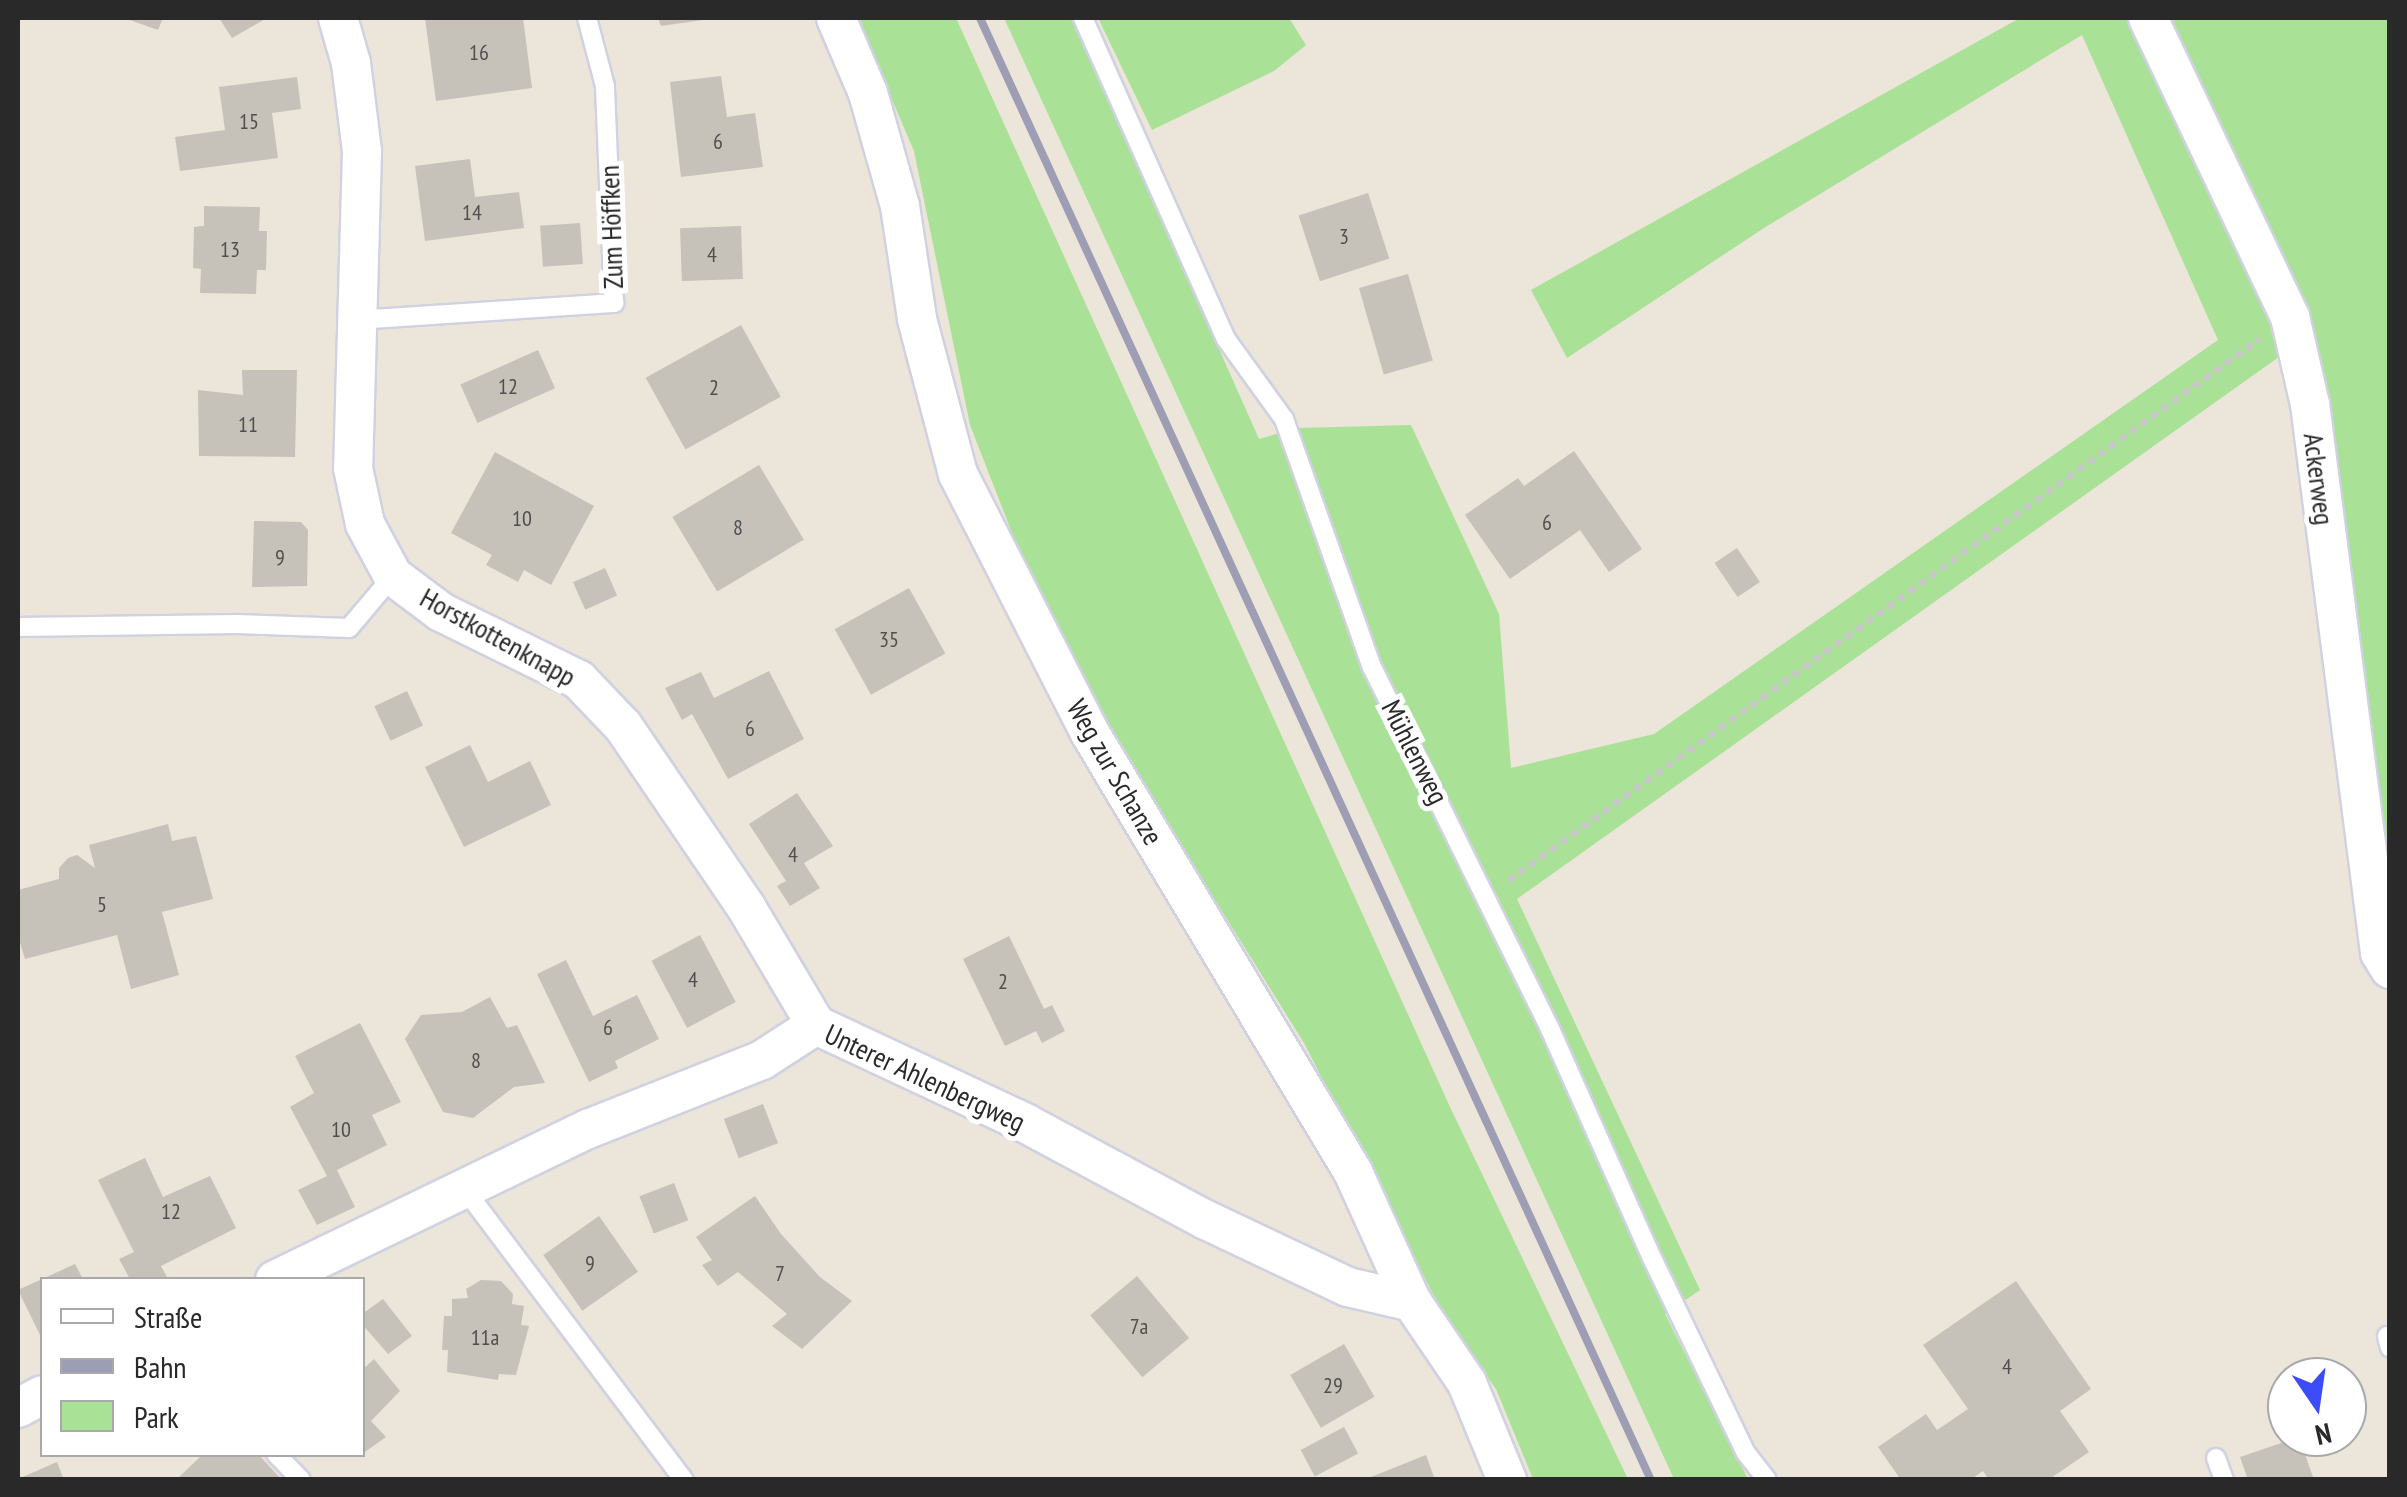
<!DOCTYPE html>
<html>
<head>
<meta charset="utf-8">
<style>
  body { margin:0 }
  #map { position:relative; width:2407px; height:1497px; overflow:hidden; background:#ebe5da; font-family:"PT Sans Narrow",sans-serif }
  div>[style] { position:absolute }
  .green>* { inset:0; background:#a9e197 }
  .building>* { inset:0; background:#c6c2ba; transform-origin:0 0 }
  .path>* { height:6px; margin-top:-3px; transform-origin:0; background:repeating-linear-gradient(90deg,#c7c7c7 0 8px,transparent 0 13px) }
  .roads { filter:drop-shadow(2px 0 #d0d1e1) drop-shadow(-2px 0 #d0d1e1) drop-shadow(0 2px #d0d1e1) drop-shadow(0 -2px #d0d1e1) }
  .service>* { height:18px; margin:-9px; padding:0 9px; transform-origin:9px; border-radius:9px; background:#fff }
  .minor>* { height:38px; margin:-19px; padding:0 19px; transform-origin:19px; border-radius:19px; background:#fff }
  .rail>* { height:8px; margin:-4px; padding:0 4px; transform-origin:4px; border-radius:4px; background:#9d9eb3 }
  span { translate:-50% -50%; white-space:nowrap; text-align:center; line-height:1.15; -webkit-text-stroke:10px #fff; paint-order:stroke }
  .number-label { font-size:22px; color:#504f4d }
  .number-label span { -webkit-text-stroke-width:0 }
  .street-label { font-size:28px; color:#292929 }
  .frame { position:absolute; inset:0; border:20px solid #292929; pointer-events:none }
  .legend { position:absolute; left:40px; top:1277px; width:325px; height:180px; box-sizing:border-box; background:#fff; border:2px solid #a9a9a9; margin:0; padding:12px 18px; list-style:none; font-size:30px; color:#292929 }
  .legend li { display:flex; align-items:center; gap:20px; height:50px }
  .legend b { width:50px; border:2px solid #a9a9a9 }
  .north { position:absolute; left:2267px; top:1357px; width:100px; height:100px; box-sizing:border-box; background:#fff; border:2px solid #a9a9a9; border-radius:50%; rotate:167deg; font-size:28px; font-weight:700; line-height:40px; text-align:center; color:#292929 }
  .north::after { content:''; display:block; margin:auto; width:35px; height:45px; background:#3c4df7; clip-path:polygon(50% 0,100% 100%,50% 72%,0 100%) }
</style>
</head>
<body>
<div id="map">
  <div class="green">
    <i style="clip-path:polygon(857px 18px,956px 18px,1450px 1107px,1628px 1479px,1533px 1479px,1496px 1389px,1448px 1323px,1304px 1043px,1127px 758px,1016px 543px,970px 425px,914px 151px)"></i>
    <i style="clip-path:polygon(1004px 18px,1072px 18px,1259px 439px,1297px 428px,1411px 425px,1499px 614px,1511px 768px,1654px 734px,2218px 340px,2082px 35px,1764px 228px,1567px 358px,1531px 290px,2020px 18px,2389px 18px,2389px 901px,2304px 339px,1517px 899px,1700px 1290px,1665px 1314px,1748px 1479px,1674px 1479px)"></i>
    <i style="clip-path:polygon(1098px 18px,1289px 18px,1306px 45px,1274px 71px,1152px 130px)"></i>
  </div>
  <div class="building">
    <i style="clip-path:polygon(124px 18px,163px 18px,158px 30px)"></i>
    <i style="clip-path:polygon(219px 18px,267px 18px,232px 38px)"></i>
    <i style="clip-path:polygon(425px 18px,523px 18px,532px 88px,436px 101px)"></i>
    <i style="clip-path:polygon(658px 18px,703px 18px,703px 20px,661px 26px)"></i>
    <i style="clip-path:polygon(721px 76px,727px 117px,755px 113px,763px 167px,681px 177px,670px 82px)"></i>
    <i style="clip-path:polygon(297px 77px,301px 109px,272px 113px,278px 158px,180px 171px,175px 137px,225px 130px,219px 87px)"></i>
    <i style="clip-path:polygon(470px 159px,475px 197px,519px 192px,524px 228px,425px 241px,415px 166px)"></i>
    <i style="left:1368px;top:193px;width:69px;height:73px;rotate:72deg"></i>
    <i style="clip-path:polygon(204px 206px,260px 207px,259px 231px,267px 231px,266px 270px,257px 270px,256px 294px,200px 293px,201px 269px,193px 268px,194px 227px,204px 226px)"></i>
    <i style="left:580px;top:223px;width:41px;height:40px;rotate:86deg"></i>
    <i style="left:741px;top:226px;width:53px;height:61px;rotate:88deg"></i>
    <i style="left:1408px;top:274px;width:90px;height:51px;rotate:74deg"></i>
    <i style="left:741px;top:325px;width:82px;height:109px;rotate:61deg"></i>
    <i style="left:538px;top:350px;width:42px;height:85px;rotate:66deg"></i>
    <i style="clip-path:polygon(242px 370px,297px 370px,295px 457px,199px 456px,198px 390px,243px 395px)"></i>
    <i style="clip-path:polygon(1574px 451px,1642px 549px,1609px 572px,1580px 530px,1510px 579px,1465px 515px,1518px 478px,1524px 486px)"></i>
    <i style="clip-path:polygon(495px 452px,594px 506px,551px 585px,524px 570px,518px 582px,486px 565px,492px 555px,451px 533px)"></i>
    <i style="left:759px;top:465px;width:87px;height:101px;rotate:59deg"></i>
    <i style="clip-path:polygon(254px 521px,301px 522px,308px 530px,307px 586px,252px 587px)"></i>
    <i style="left:1737px;top:548px;width:41px;height:27px;rotate:56deg"></i>
    <i style="left:605px;top:568px;width:30px;height:35px;rotate:66deg"></i>
    <i style="left:909px;top:588px;width:75px;height:85px;rotate:61deg"></i>
    <i style="clip-path:polygon(769px 671px,804px 739px,728px 779px,692px 714px,682px 720px,665px 688px,701px 672px,714px 698px)"></i>
    <i style="left:407px;top:691px;width:38px;height:36px;rotate:65deg"></i>
    <i style="clip-path:polygon(470px 745px,488px 782px,530px 761px,551px 805px,464px 847px,425px 767px)"></i>
    <i style="clip-path:polygon(797px 793px,833px 846px,804px 863px,820px 888px,790px 906px,777px 886px,786px 881px,749px 824px)"></i>
    <i style="clip-path:polygon(168px 824px,172px 841px,196px 836px,213px 899px,162px 912px,179px 975px,131px 989px,117px 935px,25px 959px,18px 936px,18px 890px,59px 879px,59px 868px,68px 858px,77px 855px,95px 868px,89px 845px)"></i>
    <i style="left:700px;top:935px;width:76px;height:55px;rotate:62deg"></i>
    <i style="clip-path:polygon(1009px 936px,1044px 1009px,1052px 1005px,1065px 1031px,1042px 1043px,1036px 1031px,1005px 1046px,963px 959px)"></i>
    <i style="clip-path:polygon(566px 960px,593px 1016px,637px 995px,659px 1039px,615px 1061px,618px 1068px,589px 1082px,537px 974px)"></i>
    <i style="clip-path:polygon(490px 997px,507px 1028px,517px 1025px,545px 1083px,514px 1087px,473px 1118px,443px 1112px,405px 1039px,421px 1015px,462px 1012px)"></i>
    <i style="clip-path:polygon(360px 1023px,401px 1102px,372px 1115px,387px 1145px,337px 1170px,355px 1207px,317px 1225px,298px 1190px,327px 1176px,290px 1107px,314px 1093px,295px 1056px)"></i>
    <i style="left:763px;top:1104px;width:42px;height:42px;rotate:69deg"></i>
    <i style="clip-path:polygon(145px 1158px,163px 1197px,210px 1176px,236px 1228px,161px 1266px,168px 1279px,130px 1279px,119px 1259px,134px 1252px,98px 1180px)"></i>
    <i style="left:674px;top:1183px;width:40px;height:37px;rotate:69deg"></i>
    <i style="clip-path:polygon(755px 1196px,781px 1234px,820px 1277px,852px 1301px,802px 1349px,772px 1326px,787px 1314px,738px 1272px,718px 1286px,702px 1265px,712px 1260px,696px 1237px)"></i>
    <i style="left:599px;top:1216px;width:68px;height:68px;rotate:55deg"></i>
    <i style="clip-path:polygon(75px 1264px,83px 1279px,42px 1279px,42px 1339px,18px 1290px)"></i>
    <i style="left:1137px;top:1276px;width:81px;height:61px;rotate:50deg"></i>
    <i style="clip-path:polygon(481px 1280px,501px 1281px,513px 1294px,512px 1304px,524px 1306px,521px 1325px,529px 1326px,516px 1375px,499px 1374px,498px 1380px,447px 1372px,448px 1350px,442px 1350px,444px 1316px,452px 1316px,452px 1299px,468px 1298px,466px 1289px)"></i>
    <i style="clip-path:polygon(2016px 1281px,2091px 1389px,2060px 1411px,2089px 1452px,2048px 1480px,1989px 1480px,1983px 1471px,1970px 1480px,1901px 1480px,1878px 1447px,1926px 1414px,1937px 1430px,1968px 1409px,1923px 1345px)"></i>
    <i style="clip-path:polygon(383px 1299px,412px 1336px,388px 1354px,362px 1324px,362px 1314px)"></i>
    <i style="left:1344px;top:1344px;width:61px;height:62px;rotate:60deg"></i>
    <i style="clip-path:polygon(374px 1359px,400px 1391px,371px 1421px,386px 1437px,362px 1454px,362px 1370px)"></i>
    <i style="left:1344px;top:1427px;width:30px;height:49px;rotate:62deg"></i>
    <i style="clip-path:polygon(2299px 1437px,2314px 1480px,2248px 1480px,2240px 1457px)"></i>
    <i style="clip-path:polygon(203px 1454px,258px 1454px,282px 1480px,176px 1480px)"></i>
    <i style="clip-path:polygon(1426px 1455px,1435px 1480px,1366px 1480px,1366px 1479px)"></i>
    <i style="clip-path:polygon(57px 1462px,64px 1480px,18px 1480px,18px 1479px)"></i>
  </div>
  <div class="path">
    <i style="left:1508px;top:881px;width:927px;rotate:-35.78deg"></i>
  </div>
  <div class="roads">
    <div class="service">
      <i style="left:1083px;top:18px;width:351px;rotate:66deg"></i>
      <i style="left:1226px;top:339px;width:99px;rotate:54.1deg"></i>
      <i style="left:1284px;top:419px;width:263px;rotate:70.5deg"></i>
      <i style="left:1372px;top:667px;width:403px;rotate:63.8deg"></i>
      <i style="left:1550px;top:1029px;width:253px;rotate:66deg"></i>
      <i style="left:1653px;top:1260px;width:214px;rotate:64.3deg"></i>
      <i style="left:1746px;top:1453px;width:34px;rotate:52deg"></i>
      <i style="left:358px;top:320px;width:257px;rotate:-3.8deg"></i>
      <i style="left:614px;top:303px;width:217px;rotate:-92.4deg"></i>
      <i style="left:605px;top:86px;width:70px;rotate:-104.8deg"></i>
      <i style="left:18px;top:627px;width:219px;rotate:-0.8deg"></i>
      <i style="left:237px;top:624px;width:112px;rotate:2deg"></i>
      <i style="left:349px;top:628px;width:68px;rotate:-49.8deg"></i>
      <i style="left:463px;top:1187px;width:367px;rotate:53deg"></i>
      <i style="left:2387px;top:1336px;width:12px;rotate:76deg"></i>
      <i style="left:276px;top:1454px;width:36px;rotate:46deg"></i>
      <i style="left:2216px;top:1458px;width:23px;rotate:70deg"></i>
    </div>
    <div class="minor">
      <i style="left:338px;top:18px;width:47px;rotate:73.9deg"></i>
      <i style="left:351px;top:63px;width:89px;rotate:82.9deg"></i>
      <i style="left:362px;top:151px;width:317px;rotate:91.6deg"></i>
      <i style="left:353px;top:468px;width:57px;rotate:77.9deg"></i>
      <i style="left:365px;top:524px;width:59px;rotate:61.7deg"></i>
      <i style="left:393px;top:576px;width:60px;rotate:36.9deg"></i>
      <i style="left:441px;top:612px;width:154px;rotate:26.2deg"></i>
      <i style="left:579px;top:680px;width:64px;rotate:46.3deg"></i>
      <i style="left:623px;top:726px;width:219px;rotate:55.8deg"></i>
      <i style="left:746px;top:907px;width:137px;rotate:59.3deg"></i>
      <i style="left:836px;top:18px;width:82px;rotate:66.9deg"></i>
      <i style="left:868px;top:93px;width:117px;rotate:74.2deg"></i>
      <i style="left:900px;top:206px;width:114px;rotate:81.4deg"></i>
      <i style="left:917px;top:319px;width:160px;rotate:75.2deg"></i>
      <i style="left:958px;top:474px;width:291px;rotate:63deg"></i>
      <i style="left:1090px;top:733px;width:512px;rotate:59.07deg"></i>
      <i style="left:1353px;top:1172px;width:143px;rotate:65.6deg"></i>
      <i style="left:1412px;top:1302px;width:98px;rotate:55.8deg"></i>
      <i style="left:1467px;top:1383px;width:105px;rotate:67.6deg"></i>
      <i style="left:2148px;top:18px;width:331px;rotate:64.6deg"></i>
      <i style="left:2290px;top:317px;width:89px;rotate:77.1deg"></i>
      <i style="left:2310px;top:404px;width:553px;rotate:82.73deg"></i>
      <i style="left:2380px;top:953px;width:19px;rotate:58deg"></i>
      <i style="left:816px;top:1025px;width:231px;rotate:25.1deg"></i>
      <i style="left:1025px;top:1123px;width:203px;rotate:28.2deg"></i>
      <i style="left:1204px;top:1219px;width:159px;rotate:25.3deg"></i>
      <i style="left:1348px;top:1287px;width:66px;rotate:13.2deg"></i>
      <i style="left:275px;top:1280px;width:348px;rotate:-25.8deg"></i>
      <i style="left:588px;top:1129px;width:187px;rotate:-21.6deg"></i>
      <i style="left:762px;top:1060px;width:64px;rotate:-32.9deg"></i>
      <i style="left:18px;top:1408px;width:27px;rotate:-28deg"></i>
    </div>
  </div>
  <div class="rail">
    <i style="left:980px;top:18px;width:1609px;rotate:65.35deg"></i>
  </div>
  <div class="number-label">
    <span style="left:479px;top:53px">16</span>
    <span style="left:249px;top:122px">15</span>
    <span style="left:718px;top:142px">6</span>
    <span style="left:472px;top:213px">14</span>
    <span style="left:1344px;top:237px">3</span>
    <span style="left:230px;top:250px">13</span>
    <span style="left:712px;top:255px">4</span>
    <span style="left:508px;top:387px">12</span>
    <span style="left:714px;top:388px">2</span>
    <span style="left:248px;top:425px">11</span>
    <span style="left:522px;top:519px">10</span>
    <span style="left:1547px;top:523px">6</span>
    <span style="left:738px;top:528px">8</span>
    <span style="left:280px;top:558px">9</span>
    <span style="left:889px;top:640px">35</span>
    <span style="left:750px;top:729px">6</span>
    <span style="left:793px;top:855px">4</span>
    <span style="left:102px;top:905px">5</span>
    <span style="left:693px;top:980px">4</span>
    <span style="left:1003px;top:982px">2</span>
    <span style="left:608px;top:1028px">6</span>
    <span style="left:476px;top:1061px">8</span>
    <span style="left:341px;top:1130px">10</span>
    <span style="left:171px;top:1212px">12</span>
    <span style="left:590px;top:1264px">9</span>
    <span style="left:780px;top:1274px">7</span>
    <span style="left:1139px;top:1327px">7a</span>
    <span style="left:485px;top:1338px">11a</span>
    <span style="left:2007px;top:1367px">4</span>
    <span style="left:1333px;top:1386px">29</span>
  </div>
  <div class="street-label">
    <span style="left:611px;top:227px;rotate:-92deg">Zum Höffken</span>
    <span style="left:2319px;top:479px;rotate:83deg">Ackerweg</span>
    <span style="left:498px;top:637px;rotate:29deg">Horstkottenknapp</span>
    <span style="left:1415px;top:752px;rotate:63deg">Mühlenweg</span>
    <span style="left:1115px;top:772px;rotate:60deg">Weg zur Schanze</span>
    <span style="left:925px;top:1078px;rotate:25deg">Unterer Ahlenbergweg</span>
  </div>
  <div class="frame"></div>
  <ul class="legend">
  <li><b style="height:12px;background:#fff"></b>Straße</li>
  <li><b style="height:12px;background:#9d9eb3"></b>Bahn</li>
  <li><b style="height:28px;background:#a9e197"></b>Park</li>
  </ul>
  <div class="north">N</div>
</div>
</body>
</html>
